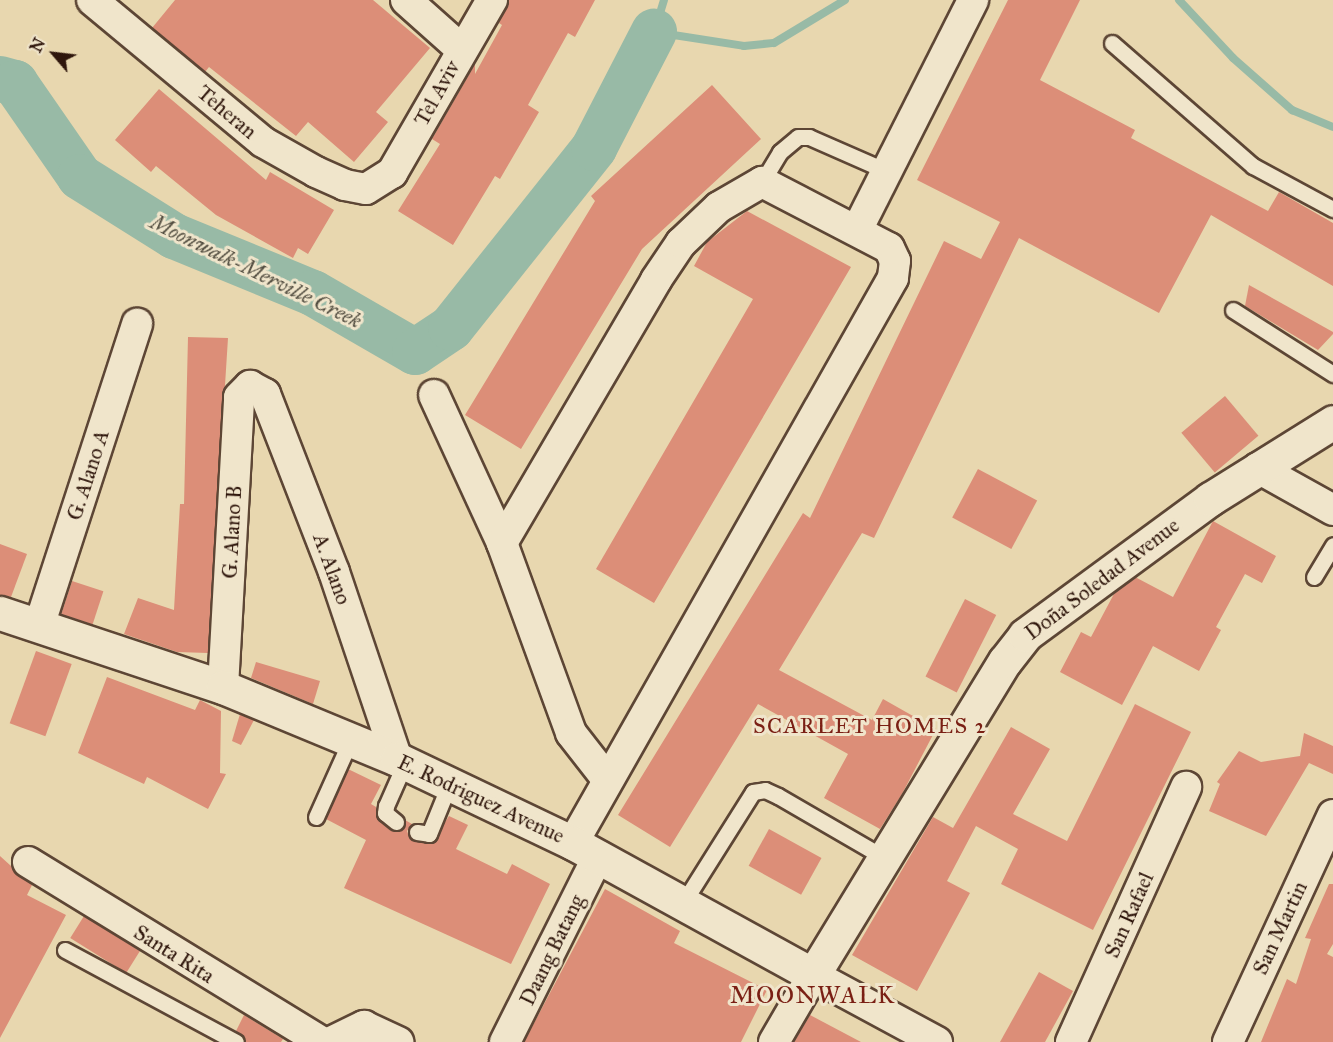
<!DOCTYPE html>
<html>
<head>
<meta charset="utf-8">
<style>
  body { margin:0 }
  #map { position:relative; width:1333px; height:1042px; overflow:hidden; background:#e8d7af; font-family:"IM FELL Great Primer",serif }
  div>[style] { position:absolute }
  .stream>* { height:8px; margin:-4px; padding:0 4px; transform-origin:4px; border-radius:4px; background:#98baa6 }
  .river>* { height:46px; margin:-23px; padding:0 23px; transform-origin:23px; border-radius:23px; background:#98baa6 }
  .building>* { inset:0; background:#dc8e78; transform-origin:0 0 }
  .roads { filter:drop-shadow(2px 0 #5d4635) drop-shadow(-2px 0 #5d4635) drop-shadow(0 2px #5d4635) drop-shadow(0 -2px #5d4635) }
  .service>* { height:15px; margin:-7.5px; padding:0 7.5px; transform-origin:7.5px; border-radius:7.5px; background:#f0e5cb }
  .minor>* { height:30px; margin:-15px; padding:0 15px; transform-origin:15px; border-radius:15px; background:#f0e5cb }
  .secondary>* { height:33px; margin:-16.5px; padding:0 16.5px; transform-origin:16.5px; border-radius:16.5px; background:#f0e5cb }
  span { translate:-50% -50%; white-space:nowrap; text-align:center; line-height:1.15; -webkit-text-stroke:6px #f0e5cb; paint-order:stroke }
  .street-label { font-size:21px; color:#2f160c }
  .water-label { font-size:22px; color:#544f42; font-style:italic }
  .neighbourhood-label { font-size:22px; color:#7a1f14; letter-spacing:1.5px }
  .quarter-label { font-size:24px; color:#7a1f14; letter-spacing:1.5px }
  .north { position:absolute; left:24px; top:24px; width:60px; height:60px; -webkit-text-stroke:4px #f0e5cb; paint-order:stroke; rotate:298deg; font-size:16px; font-weight:700; line-height:24px; text-align:center; color:#2f160c }
  .north::after { content:''; display:block; margin:auto; width:21px; height:27px; background:#2f160c; clip-path:polygon(50% 0,100% 100%,50% 72%,0 100%) }
</style>
</head>
<body>
<div id="map">
  <div class="stream">
    <i style="left:664px;top:0;width:34px;rotate:107deg"></i>
    <i style="left:654px;top:32px;width:91px;rotate:8.8deg"></i>
    <i style="left:744px;top:46px;width:30px;rotate:-6deg"></i>
    <i style="left:774px;top:43px;width:83px;rotate:-31.2deg"></i>
    <i style="left:1179px;top:0;width:79px;rotate:47deg"></i>
    <i style="left:1233px;top:58px;width:79px;rotate:41.4deg"></i>
    <i style="left:1292px;top:110px;width:44px;rotate:22.5deg"></i>
  </div>
  <div class="river">
    <i style="left:0;top:79px;width:16px;rotate:15deg"></i>
    <i style="left:15px;top:83px;width:114px;rotate:55.3deg"></i>
    <i style="left:80px;top:177px;width:111px;rotate:32.1deg"></i>
    <i style="left:174px;top:236px;width:150px;rotate:22.3deg"></i>
    <i style="left:313px;top:293px;width:118px;rotate:30deg"></i>
    <i style="left:415px;top:352px;width:43px;rotate:-33.7deg"></i>
    <i style="left:451px;top:328px;width:230px;rotate:-51.5deg"></i>
    <i style="left:594px;top:148px;width:131px;rotate:-62.7deg"></i>
  </div>
  <div class="building">
    <i style="clip-path:polygon(175px 0,373px 0,430px 48px,376px 112px,388px 122px,354px 162px,308px 122px,296px 136px,209px 67px,205px 72px,152px 28px)"></i>
    <i style="clip-path:polygon(509px 0,595px 0,575px 37px,568px 33px,528px 105px,539px 112px,500px 179px,495px 176px,453px 245px,398px 211px,440px 144px,432px 139px,475px 64px,475px 74px,502px 25px,499px 23px)"></i>
    <i style="clip-path:polygon(1008px 0,1080px 0,1040px 80px,1135px 130px,1131px 138px,1268px 211px,1279px 192px,1333px 223px,1333px 286px,1211px 215px,1159px 313px,1019px 238px,874px 538px,862px 533px,779px 670px,872px 720px,883px 699px,936px 729px,902px 794px,880px 829px,824px 798px,848px 754px,758px 704px,670px 847px,618px 815px,803px 513px,810px 518px,944px 241px,981px 259px,1000px 222px,917px 180px)"></i>
    <i style="clip-path:polygon(712px 85px,761px 139px,642px 249px,521px 449px,465px 415px,595px 201px,591px 196px)"></i>
    <i style="clip-path:polygon(159px 89px,266px 180px,270px 172px,334px 210px,308px 254px,298px 248px,293px 258px,216px 215px,156px 166px,151px 172px,115px 140px)"></i>
    <i style="clip-path:polygon(747px 211px,851px 267px,654px 603px,596px 569px,753px 299px,694px 266px,707px 242px)"></i>
    <i style="clip-path:polygon(1249px 285px,1333px 332px,1333px 334px,1318px 350px,1245px 306px)"></i>
    <i style="clip-path:polygon(188px 337px,228px 338px,208px 653px,177px 652px,124px 634px,138px 598px,174px 610px,180px 504px,184px 504px)"></i>
    <i style="left:1225px;top:396px;width:52px;height:57px;rotate:50deg"></i>
    <i style="left:978px;top:469px;width:67px;height:55px;rotate:28deg"></i>
    <i style="clip-path:polygon(1213px 521px,1276px 556px,1262px 583px,1245px 574px,1216px 627px,1221px 630px,1199px 671px,1153px 646px,1122px 705px,1060px 672px,1081px 632px,1091px 637px,1115px 592px,1135px 577px,1173px 597px)"></i>
    <i style="clip-path:polygon(0 544px,27px 554px,11px 597px,0 595px)"></i>
    <i style="left:72px;top:581px;width:33px;height:35px;rotate:18deg"></i>
    <i style="left:965px;top:599px;width:35px;height:87px;rotate:27deg"></i>
    <i style="left:36px;top:651px;width:38px;height:77px;rotate:20deg"></i>
    <i style="clip-path:polygon(256px 662px,320px 681px,313px 704px,251px 678px)"></i>
    <i style="clip-path:polygon(107px 677px,195px 710px,200px 700px,221px 711px,220px 773px,226px 774px,208px 809px,147px 777px,144px 784px,78px 753px)"></i>
    <i style="clip-path:polygon(1135px 704px,1191px 732px,1093px 930px,1001px 884px,1018px 849px,976px 826px,947px 881px,970px 893px,917px 991px,852px 955px,933px 817px,953px 828px,1011px 727px,1050px 749px,1013px 814px,1067px 841px)"></i>
    <i style="clip-path:polygon(240px 714px,254px 720px,241px 745px,232px 741px)"></i>
    <i style="clip-path:polygon(1304px 733px,1333px 746px,1333px 774px,1309px 763px,1266px 836px,1209px 811px,1220px 784px,1217px 782px,1239px 751px,1261px 762px,1300px 756px)"></i>
    <i style="clip-path:polygon(348px 769px,381px 785px,371px 804px,376px 807px,378px 820px,390px 830px,400px 831px,405px 820px,412px 824px,407px 831px,410px 839px,431px 843px,449px 816px,468px 825px,456px 849px,507px 874px,512px 864px,550px 884px,511px 964px,344px 888px,366px 840px,326px 819px)"></i>
    <i style="left:769px;top:829px;width:60px;height:42px;rotate:29deg"></i>
    <i style="clip-path:polygon(0 856px,32px 885px,27px 895px,66px 915px,0 1038px)"></i>
    <i style="clip-path:polygon(1329px 884px,1333px 884px,1333px 944px,1327px 954px,1333px 957px,1333px 1042px,1261px 1042px,1287px 979px,1296px 984px,1311px 939px,1305px 938px)"></i>
    <i style="clip-path:polygon(605px 889px,680px 931px,674px 943px,767px 990px,741px 1042px,524px 1042px)"></i>
    <i style="left:84px;top:916px;width:66px;height:26px;rotate:32deg"></i>
    <i style="clip-path:polygon(1039px 972px,1073px 991px,1045px 1042px,1000px 1042px)"></i>
    <i style="clip-path:polygon(244px 1015px,283px 1039px,281px 1042px,246px 1042px,236px 1031px)"></i>
    <i style="clip-path:polygon(810px 1015px,861px 1042px,794px 1042px)"></i>
  </div>
  <div class="roads">
    <div class="service">
      <i style="left:1112px;top:43px;width:187px;rotate:41.1deg"></i>
      <i style="left:1253px;top:166px;width:91px;rotate:28.3deg"></i>
      <i style="left:762px;top:182px;width:35px;rotate:-59deg"></i>
      <i style="left:780px;top:152px;width:23px;rotate:-40deg"></i>
      <i style="left:798px;top:137px;width:11px"></i>
      <i style="left:809px;top:137px;width:85px;rotate:23.6deg"></i>
      <i style="left:1233px;top:310px;width:119px;rotate:32.6deg"></i>
      <i style="left:1314px;top:577px;width:37px;rotate:-59deg"></i>
      <i style="left:316px;top:817px;width:85px;rotate:-65.8deg"></i>
      <i style="left:396px;top:822px;width:14px;rotate:-141deg"></i>
      <i style="left:385px;top:813px;width:7px;rotate:-82deg"></i>
      <i style="left:386px;top:806px;width:47px;rotate:-66.2deg"></i>
      <i style="left:417px;top:832px;width:12px;rotate:9deg"></i>
      <i style="left:429px;top:834px;width:53px;rotate:-67.8deg"></i>
      <i style="left:683px;top:903px;width:131px;rotate:-57.8deg"></i>
      <i style="left:753px;top:792px;width:12px;rotate:-9deg"></i>
      <i style="left:765px;top:790px;width:14px;rotate:25deg"></i>
      <i style="left:778px;top:796px;width:124px;rotate:30.1deg"></i>
      <i style="left:65px;top:950px;width:194px;rotate:28.3deg"></i>
    </div>
    <div class="minor">
      <i style="left:92px;top:0;width:222px;rotate:39.7deg"></i>
      <i style="left:263px;top:142px;width:61px;rotate:29.5deg"></i>
      <i style="left:316px;top:172px;width:32px;rotate:24deg"></i>
      <i style="left:345px;top:185px;width:21px;rotate:11deg"></i>
      <i style="left:366px;top:189px;width:31px;rotate:-32deg"></i>
      <i style="left:392px;top:173px;width:200px;rotate:-60deg"></i>
      <i style="left:406px;top:0;width:74px;rotate:41.7deg"></i>
      <i style="left:857px;top:230px;width:258px;rotate:-63.2deg"></i>
      <i style="left:434px;top:395px;width:163px;rotate:65.3deg"></i>
      <i style="left:502px;top:543px;width:202px;rotate:70deg"></i>
      <i style="left:571px;top:733px;width:58px;rotate:52deg"></i>
      <i style="left:1258px;top:468px;width:86px;rotate:29.2deg"></i>
      <i style="left:502px;top:543px;width:305px;rotate:-59.6deg"></i>
      <i style="left:656px;top:280px;width:45px;rotate:-56deg"></i>
      <i style="left:681px;top:243px;width:52px;rotate:-43.5deg"></i>
      <i style="left:719px;top:207px;width:50px;rotate:-30.2deg"></i>
      <i style="left:762px;top:182px;width:143px;rotate:27.5deg"></i>
      <i style="left:889px;top:248px;width:14px;rotate:65deg"></i>
      <i style="left:895px;top:261px;width:17px;rotate:97deg"></i>
      <i style="left:893px;top:278px;width:649px;rotate:119.53deg"></i>
      <i style="left:39px;top:626px;width:318px;rotate:-72deg"></i>
      <i style="left:223px;top:687px;width:290px;rotate:-86.8deg"></i>
      <i style="left:239px;top:397px;width:16px;rotate:-45deg"></i>
      <i style="left:250px;top:386px;width:17px;rotate:28deg"></i>
      <i style="left:265px;top:394px;width:191px;rotate:68.8deg"></i>
      <i style="left:334px;top:572px;width:197px;rotate:71.4deg"></i>
      <i style="left:28px;top:862px;width:345px;rotate:31.5deg"></i>
      <i style="left:331px;top:1042px;width:37px;rotate:-26deg"></i>
      <i style="left:364px;top:1026px;width:38px;rotate:25deg"></i>
      <i style="left:505px;top:1042px;width:208px;rotate:-63.4deg"></i>
      <i style="left:774px;top:1042px;width:78px;rotate:-59.8deg"></i>
      <i style="left:813px;top:975px;width:141px;rotate:28.4deg"></i>
      <i style="left:1071px;top:1042px;width:280px;rotate:-65.7deg"></i>
      <i style="left:1228px;top:1042px;width:250px;rotate:-65.2deg"></i>
    </div>
    <div class="secondary">
      <i style="left:0;top:613px;width:235px;rotate:18.4deg"></i>
      <i style="left:223px;top:687px;width:188px;rotate:22.5deg"></i>
      <i style="left:397px;top:759px;width:195px;rotate:25.5deg"></i>
      <i style="left:573px;top:843px;width:274px;rotate:28.8deg"></i>
      <i style="left:813px;top:975px;width:368px;rotate:-58.6deg"></i>
      <i style="left:1005px;top:661px;width:33px;rotate:-52deg"></i>
      <i style="left:1025px;top:635px;width:230px;rotate:-36.3deg"></i>
      <i style="left:1210px;top:499px;width:145px;rotate:-32deg"></i>
    </div>
  </div>
  <div class="street-label">
    <span style="left:437px;top:93px;rotate:-61deg">Tel Aviv</span>
    <span style="left:227px;top:112px;rotate:40deg">Teheran</span>
    <span style="left:88px;top:475px;rotate:-72deg">G. Alano A</span>
    <span style="left:232px;top:532px;rotate:-87deg">G. Alano B</span>
    <span style="left:332px;top:569px;rotate:70deg">A. Alano</span>
    <span style="left:1102px;top:579px;rotate:-37deg">Doña Soledad Avenue</span>
    <span style="left:481px;top:799px;rotate:25deg">E. Rodriguez Avenue</span>
    <span style="left:1129px;top:915px;rotate:-66deg">San Rafael</span>
    <span style="left:1280px;top:928px;rotate:-65deg">San Martin</span>
    <span style="left:552px;top:950px;rotate:-64deg">Daang Batang</span>
    <span style="left:174px;top:954px;rotate:32deg">Santa Rita</span>
  </div>
  <div class="water-label">
    <span style="left:256px;top:271px;rotate:26deg">Moonwalk-Merville Creek</span>
  </div>
  <div class="neighbourhood-label">
    <span style="left:870px;top:726px">SCARLET HOMES 2</span>
  </div>
  <div class="quarter-label">
    <span style="left:813px;top:996px">MOONWALK</span>
  </div>
  <div class="north">N</div>
</div>
</body>
</html>
